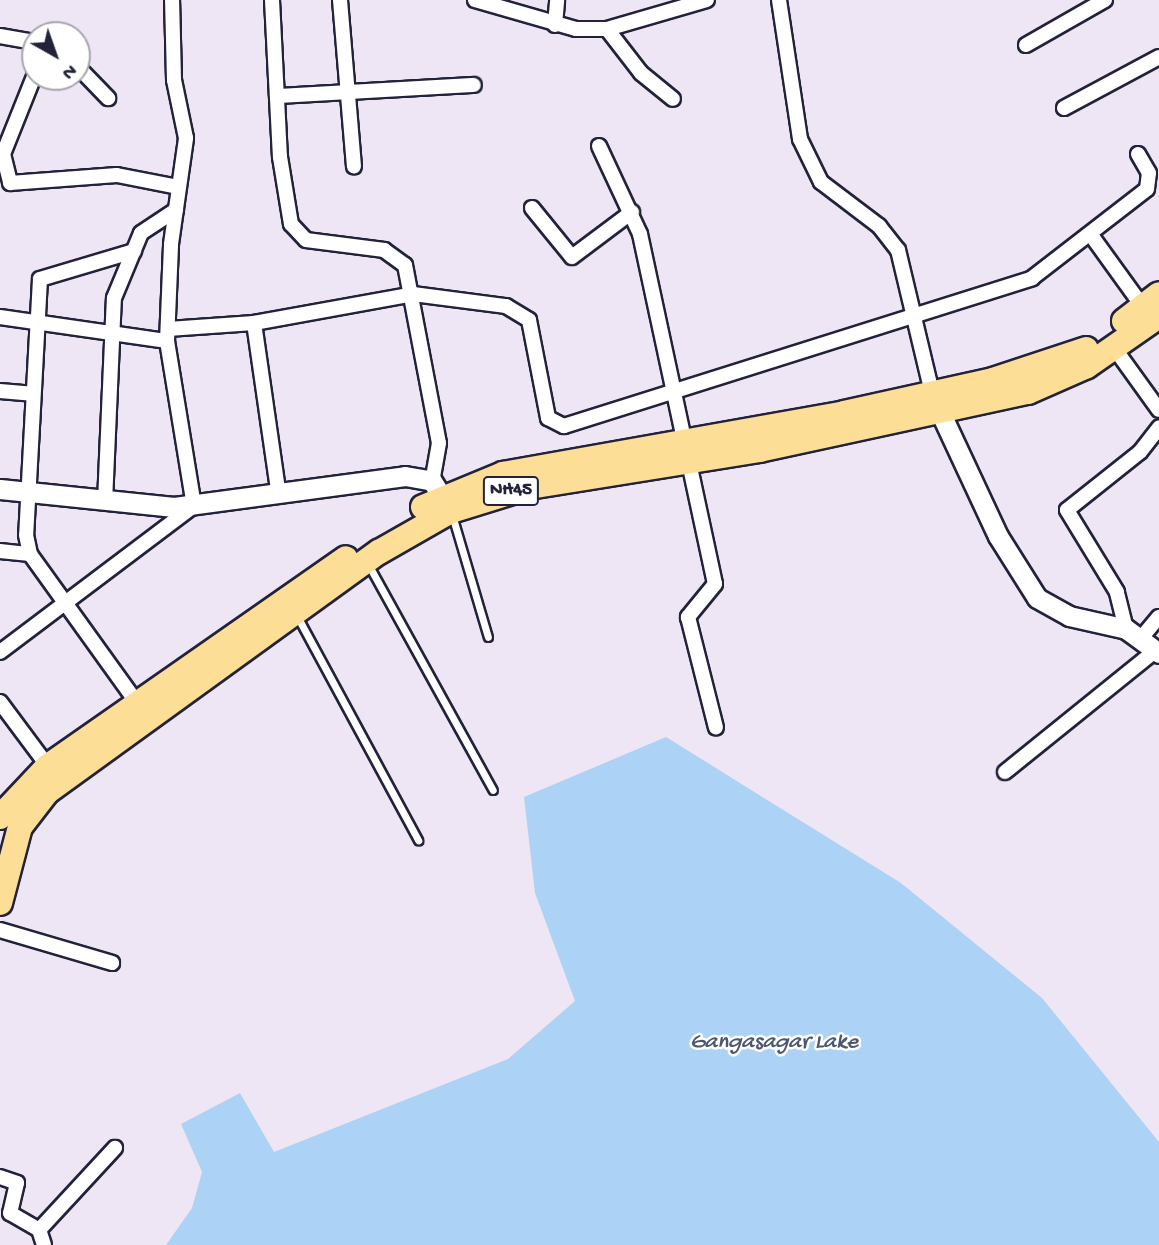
<!DOCTYPE html>
<html>
<head>
<meta charset="utf-8">
<style>
  body { margin:0 }
  #map { position:relative; width:1159px; height:1245px; overflow:hidden; background:#eee6f4; font-family:"Gochi Hand",sans-serif }
  div>[style] { position:absolute }
  .water>* { inset:0; background:#acd3f6 }
  .roads { filter:drop-shadow(2px 0 #22223b) drop-shadow(-2px 0 #22223b) drop-shadow(0 2px #22223b) drop-shadow(0 -2px #22223b) }
  .lane>* { height:7px; margin:-3.5px; padding:0 3.5px; transform-origin:3.5px; border-radius:3.5px; background:#fff }
  .street>* { height:14px; margin:-7px; padding:0 7px; transform-origin:7px; border-radius:7px; background:#fff }
  .secondary>* { height:19px; margin:-9.5px; padding:0 9.5px; transform-origin:9.5px; border-radius:9.5px; background:#fff }
  .highway>* { height:24px; margin:-12px; padding:0 12px; transform-origin:12px; border-radius:12px; background:#fcde96 }
  span { translate:-50% -50%; white-space:nowrap; text-align:center; line-height:1.15; -webkit-text-stroke:5px #fff; paint-order:stroke }
  .shield-label span { padding:2px 5px; background:#fff; border:2px solid; border-radius:5px; -webkit-text-stroke-width:0 }
  .shield-label { font-size:19px; color:#22223b; font-weight:700 }
  .water-label { font-size:23px; color:#4b5773; font-style:italic }
  .north { position:absolute; left:21px; top:21px; width:70px; height:70px; box-sizing:border-box; background:#fff; border:2px solid #a7a7b1; border-radius:50%; rotate:140deg; font-size:19px; font-weight:700; line-height:28px; text-align:center; color:#22223b }
  .north::after { content:''; display:block; margin:auto; width:24px; height:32px; background:#22223b; clip-path:polygon(50% 0,100% 100%,50% 72%,0 100%) }
</style>
</head>
<body>
<div id="map">
  <div class="water">
    <i style="clip-path:polygon(666px 737px,901px 883px,1042px 998px,1159px 1142px,1159px 1245px,166px 1245px,192px 1208px,202px 1172px,181px 1124px,240px 1093px,274px 1152px,508px 1059px,575px 1001px,535px 893px,524px 797px)"></i>
  </div>
  <div class="roads">
    <div class="lane">
      <i style="left:452px;top:515px;width:127px;rotate:73.6deg"></i>
      <i style="left:368px;top:564px;width:258px;rotate:61.1deg"></i>
      <i style="left:297px;top:616px;width:255px;rotate:61.6deg"></i>
    </div>
    <div class="street">
      <i style="left:272px;top:0;width:157px;rotate:87.1deg"></i>
      <i style="left:280px;top:157px;width:68px;rotate:80.7deg"></i>
      <i style="left:291px;top:224px;width:22px;rotate:47deg"></i>
      <i style="left:306px;top:240px;width:79px;rotate:7.3deg"></i>
      <i style="left:384px;top:250px;width:26px;rotate:36deg"></i>
      <i style="left:405px;top:265px;width:181px;rotate:79.2deg"></i>
      <i style="left:439px;top:443px;width:39px;rotate:100deg"></i>
      <i style="left:340px;top:0;width:167px;rotate:85.2deg"></i>
      <i style="left:475px;top:0;width:105px;rotate:16deg"></i>
      <i style="left:576px;top:29px;width:31px"></i>
      <i style="left:607px;top:29px;width:104px;rotate:-16.2deg"></i>
      <i style="left:779px;top:0;width:141px;rotate:81.4deg"></i>
      <i style="left:800px;top:139px;width:48px;rotate:64deg"></i>
      <i style="left:821px;top:182px;width:73px;rotate:37.2deg"></i>
      <i style="left:879px;top:226px;width:31px;rotate:52deg"></i>
      <i style="left:898px;top:250px;width:147px;rotate:76.6deg"></i>
      <i style="left:555px;top:25px;width:25px;rotate:-85deg"></i>
      <i style="left:607px;top:29px;width:56px;rotate:52.3deg"></i>
      <i style="left:641px;top:73px;width:41px;rotate:39.1deg"></i>
      <i style="left:0;top:36px;width:36px;rotate:10deg"></i>
      <i style="left:1026px;top:45px;width:91px;rotate:-29.7deg"></i>
      <i style="left:77px;top:66px;width:45px;rotate:45.9deg"></i>
      <i style="left:35px;top:74px;width:86px;rotate:111.8deg"></i>
      <i style="left:3px;top:154px;width:30px;rotate:76deg"></i>
      <i style="left:10px;top:183px;width:107px;rotate:-4.3deg"></i>
      <i style="left:117px;top:175px;width:63px;rotate:11deg"></i>
      <i style="left:277px;top:96px;width:197px;rotate:-3.2deg"></i>
      <i style="left:1064px;top:108px;width:108px;rotate:-28.2deg"></i>
      <i style="left:599px;top:146px;width:97px;rotate:65deg"></i>
      <i style="left:640px;top:234px;width:358px;rotate:77.9deg"></i>
      <i style="left:715px;top:584px;width:43px;rotate:129.3deg"></i>
      <i style="left:688px;top:617px;width:114px;rotate:75.8deg"></i>
      <i style="left:532px;top:208px;width:63px;rotate:50.8deg"></i>
      <i style="left:572px;top:257px;width:75px;rotate:-36.9deg"></i>
      <i style="left:1091px;top:235px;width:89px;rotate:54.2deg"></i>
      <i style="left:134px;top:251px;width:98px;rotate:163.4deg"></i>
      <i style="left:40px;top:279px;width:256px;rotate:93.1deg"></i>
      <i style="left:26px;top:535px;width:19px;rotate:78deg"></i>
      <i style="left:30px;top:554px;width:183px;rotate:54.3deg"></i>
      <i style="left:0;top:317px;width:169px;rotate:8.2deg"></i>
      <i style="left:254px;top:323px;width:169px;rotate:81.8deg"></i>
      <i style="left:168px;top:329px;width:86px;rotate:-4deg"></i>
      <i style="left:254px;top:323px;width:162px;rotate:-10.3deg"></i>
      <i style="left:413px;top:294px;width:94px;rotate:7.4deg"></i>
      <i style="left:506px;top:306px;width:27px;rotate:31deg"></i>
      <i style="left:529px;top:320px;width:100px;rotate:79deg"></i>
      <i style="left:548px;top:418px;width:18px;rotate:27deg"></i>
      <i style="left:564px;top:426px;width:491px;rotate:-17.5deg"></i>
      <i style="left:1032px;top:278px;width:145px;rotate:-37.7deg"></i>
      <i style="left:1147px;top:189px;width:16px;rotate:-83deg"></i>
      <i style="left:1149px;top:173px;width:22px;rotate:-120deg"></i>
      <i style="left:1115px;top:349px;width:75px;rotate:54.2deg"></i>
      <i style="left:0;top:391px;width:32px;rotate:5deg"></i>
      <i style="left:105px;top:502px;width:204px;rotate:-87.5deg"></i>
      <i style="left:114px;top:298px;width:70px;rotate:-67.4deg"></i>
      <i style="left:141px;top:233px;width:42px;rotate:-33.3deg"></i>
      <i style="left:0;top:551px;width:30px;rotate:6deg"></i>
      <i style="left:1126px;top:629px;width:38px;rotate:-104deg"></i>
      <i style="left:1117px;top:592px;width:96px;rotate:-121.4deg"></i>
      <i style="left:1067px;top:510px;width:93px;rotate:-38.5deg"></i>
      <i style="left:1140px;top:452px;width:31px;rotate:-52deg"></i>
      <i style="left:1142px;top:637px;width:26px;rotate:-50deg"></i>
      <i style="left:0;top:652px;width:243px;rotate:-37deg"></i>
      <i style="left:194px;top:506px;width:167px;rotate:-99.3deg"></i>
      <i style="left:167px;top:341px;width:97px;rotate:-87.6deg"></i>
      <i style="left:171px;top:244px;width:107px;rotate:-81.9deg"></i>
      <i style="left:186px;top:138px;width:59px;rotate:-101.7deg"></i>
      <i style="left:174px;top:80px;width:80px;rotate:-91.4deg"></i>
      <i style="left:0;top:702px;width:84px;rotate:53.3deg"></i>
      <i style="left:1005px;top:772px;width:194px;rotate:-38.9deg"></i>
      <i style="left:0;top:930px;width:117px;rotate:16.4deg"></i>
      <i style="left:0;top:1177px;width:18px;rotate:19deg"></i>
      <i style="left:17px;top:1183px;width:31px;rotate:103deg"></i>
      <i style="left:10px;top:1213px;width:34px;rotate:30deg"></i>
      <i style="left:44px;top:1245px;width:16px;rotate:-108deg"></i>
      <i style="left:39px;top:1230px;width:112px;rotate:-47.2deg"></i>
    </div>
    <div class="secondary">
      <i style="left:935px;top:401px;width:149px;rotate:65deg"></i>
      <i style="left:998px;top:536px;width:73px;rotate:57.8deg"></i>
      <i style="left:1037px;top:598px;width:37px;rotate:29deg"></i>
      <i style="left:1069px;top:616px;width:58px;rotate:12.8deg"></i>
      <i style="left:1126px;top:629px;width:41px;rotate:36deg"></i>
      <i style="left:0;top:489px;width:175px;rotate:5.9deg"></i>
      <i style="left:174px;top:507px;width:233px;rotate:-7.6deg"></i>
      <i style="left:405px;top:476px;width:27px;rotate:10deg"></i>
      <i style="left:432px;top:481px;width:36px;rotate:58deg"></i>
    </div>
    <div class="highway">
      <i style="left:1124px;top:321px;width:44px;rotate:-37.6deg"></i>
      <i style="left:423px;top:507px;width:87px;rotate:-22.4deg"></i>
      <i style="left:503px;top:474px;width:346px;rotate:-10.1deg"></i>
      <i style="left:844px;top:413px;width:153px;rotate:-12.5deg"></i>
      <i style="left:993px;top:380px;width:98px;rotate:-18.4deg"></i>
      <i style="left:0;top:817px;width:70px;rotate:-46.7deg"></i>
      <i style="left:48px;top:766px;width:363px;rotate:-34.9deg"></i>
      <i style="left:0;top:903px;width:79px;rotate:-75.3deg"></i>
      <i style="left:20px;top:827px;width:44px;rotate:-52.4deg"></i>
      <i style="left:47px;top:792px;width:410px;rotate:-35.9deg"></i>
      <i style="left:379px;top:552px;width:83px;rotate:-29.7deg"></i>
      <i style="left:451px;top:511px;width:82px;rotate:-17.1deg"></i>
      <i style="left:529px;top:487px;width:233px;rotate:-9.1deg"></i>
      <i style="left:759px;top:450px;width:275px;rotate:-12.2deg"></i>
      <i style="left:1028px;top:392px;width:64px;rotate:-23.8deg"></i>
      <i style="left:1087px;top:366px;width:88px;rotate:-34.8deg"></i>
    </div>
  </div>
  <div class="shield-label">
    <span style="left:511px;top:491px">NH45</span>
  </div>
  <div class="water-label">
    <span style="left:774px;top:1043px">Gangasagar Lake</span>
  </div>
  <div class="north">N</div>
</div>
</body>
</html>
